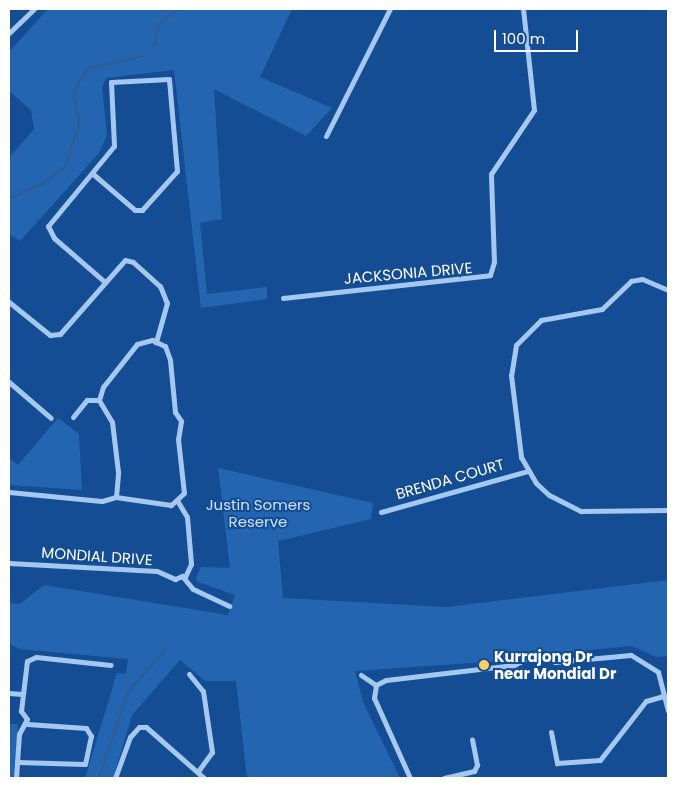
<!DOCTYPE html>
<html>
<head>
<meta charset="utf-8">
<style>
  body { margin:0 }
  #map { position:relative; width:677px; height:787px; overflow:hidden; background:#154d94; font-family:Poppins,sans-serif }
  div>[style] { position:absolute }
  .green>* { inset:0; background:#2465b1 }
  .stream>* { height:2px; margin:-1px; padding:0 1px; transform-origin:1px; border-radius:1px; background:#315b8f }
  .minor>* { height:5px; margin:-2.5px; padding:0 2.5px; transform-origin:2.5px; border-radius:2.5px; background:#a5c8f1 }
  .dots>* { width:14px; height:14px; translate:-50% -50%; box-sizing:border-box; border:2px solid #154d94; border-radius:50% }
  span { translate:-50% -50%; white-space:nowrap; text-align:center; line-height:1.15; -webkit-text-stroke:4px #154d94; paint-order:stroke }
  .street-label { font-size:15px; color:#fff }
  .park-label { font-size:15px; color:#cce2fc }
  .poi-label { font-size:15px; color:#fff; font-weight:700 }
  .left { translate:0 -50%; text-align:left }
  .frame { position:absolute; inset:0; border:10px solid #fff; pointer-events:none }
  .scale { position:absolute; left:494px; top:30px; width:84px; height:22px; box-sizing:border-box; border:2px solid #fff; border-top:0; padding-left:6px; font-size:15px; line-height:18px; white-space:nowrap; color:#fff; -webkit-text-stroke:4px #154d94; paint-order:stroke }
</style>
</head>
<body>
<div id="map">
  <div class="green">
    <i style="clip-path:polygon(48px 9px,292px 9px,260px 77px,332px 108px,306px 136px,214px 89px,222px 219px,200px 223px,207px 294px,267px 287px,267px 299px,201px 308px,174px 70px,106px 78px,102px 87px,107px 135px,99px 153px,20px 241px,9px 234px,9px 158px,34px 129px,31px 110px,9px 91px,9px 52px)"></i>
    <i style="clip-path:polygon(58px 418px,79px 434px,82px 490px,9px 485px,9px 458px,18px 465px)"></i>
    <i style="clip-path:polygon(218px 468px,373px 503px,371px 519px,278px 541px,283px 598px,447px 607px,668px 580px,668px 656px,656px 657px,632px 646px,556px 653px,532px 650px,512px 660px,355px 671px,363px 702px,400px 778px,247px 778px,236px 681px,205px 681px,180px 660px,132px 715px,113px 778px,85px 778px,117px 673px,126px 674px,128px 659px,19px 649px,9px 643px,9px 603px,20px 604px,44px 585px,228px 615px,235px 595px,198px 582px,196px 578px,201px 567px,230px 568px)"></i>
    <i style="clip-path:polygon(9px 724px,18px 724px,15px 778px,9px 778px)"></i>
  </div>
  <div class="stream">
    <i style="left:154px;top:46px;width:23px;rotate:-77deg"></i>
    <i style="left:159px;top:24px;width:24px;rotate:-38deg"></i>
    <i style="left:9px;top:198px;width:35px;rotate:-22deg"></i>
    <i style="left:41px;top:185px;width:31px;rotate:-38deg"></i>
    <i style="left:65px;top:166px;width:43px;rotate:-71.1deg"></i>
    <i style="left:79px;top:125px;width:33px;rotate:-99deg"></i>
    <i style="left:74px;top:92px;width:28px;rotate:-60deg"></i>
    <i style="left:88px;top:68px;width:58px;rotate:-11.9deg"></i>
    <i style="left:99px;top:778px;width:91px;rotate:-71.4deg"></i>
    <i style="left:128px;top:692px;width:56px;rotate:-48.6deg"></i>
  </div>
  <div class="minor">
    <i style="left:9px;top:33px;width:35px;rotate:-44deg"></i>
    <i style="left:326px;top:136px;width:142px;rotate:-63.3deg"></i>
    <i style="left:93px;top:174px;width:55px;rotate:40.6deg"></i>
    <i style="left:135px;top:210px;width:7px"></i>
    <i style="left:142px;top:210px;width:52px;rotate:-48.1deg"></i>
    <i style="left:177px;top:171px;width:92px;rotate:-95deg"></i>
    <i style="left:169px;top:79px;width:58px;rotate:177deg"></i>
    <i style="left:111px;top:82px;width:64px;rotate:87.3deg"></i>
    <i style="left:114px;top:146px;width:104px;rotate:129.5deg"></i>
    <i style="left:48px;top:226px;width:13px;rotate:63deg"></i>
    <i style="left:54px;top:238px;width:67px;rotate:40.8deg"></i>
    <i style="left:668px;top:290px;width:28px;rotate:-157deg"></i>
    <i style="left:642px;top:279px;width:11px;rotate:170deg"></i>
    <i style="left:631px;top:281px;width:40px;rotate:136deg"></i>
    <i style="left:602px;top:309px;width:62px;rotate:169.8deg"></i>
    <i style="left:541px;top:320px;width:35px;rotate:135deg"></i>
    <i style="left:516px;top:345px;width:30px;rotate:99deg"></i>
    <i style="left:511px;top:375px;width:83px;rotate:83deg"></i>
    <i style="left:521px;top:457px;width:30px;rotate:60deg"></i>
    <i style="left:536px;top:483px;width:18px;rotate:43deg"></i>
    <i style="left:549px;top:495px;width:36px;rotate:27deg"></i>
    <i style="left:581px;top:511px;width:87px;rotate:-0.7deg"></i>
    <i style="left:283px;top:298px;width:208px;rotate:-6.3deg"></i>
    <i style="left:490px;top:275px;width:14px;rotate:-73deg"></i>
    <i style="left:494px;top:262px;width:88px;rotate:-92deg"></i>
    <i style="left:491px;top:174px;width:77px;rotate:-56.1deg"></i>
    <i style="left:534px;top:110px;width:102px;rotate:-96.2deg"></i>
    <i style="left:9px;top:302px;width:53px;rotate:38.8deg"></i>
    <i style="left:50px;top:335px;width:10px;rotate:-6deg"></i>
    <i style="left:60px;top:334px;width:98px;rotate:-48.7deg"></i>
    <i style="left:125px;top:260px;width:8px;rotate:14deg"></i>
    <i style="left:133px;top:262px;width:36px;rotate:42deg"></i>
    <i style="left:160px;top:286px;width:18px;rotate:68deg"></i>
    <i style="left:167px;top:303px;width:41px;rotate:105.8deg"></i>
    <i style="left:9px;top:382px;width:55px;rotate:40.6deg"></i>
    <i style="left:73px;top:417px;width:22px;rotate:-51deg"></i>
    <i style="left:87px;top:400px;width:12px"></i>
    <i style="left:9px;top:492px;width:93px;rotate:5.5deg"></i>
    <i style="left:102px;top:501px;width:15px;rotate:-16deg"></i>
    <i style="left:116px;top:497px;width:25px;rotate:-85deg"></i>
    <i style="left:118px;top:472px;width:50px;rotate:-96.8deg"></i>
    <i style="left:112px;top:422px;width:26px;rotate:-121deg"></i>
    <i style="left:99px;top:400px;width:14px;rotate:-73deg"></i>
    <i style="left:103px;top:387px;width:55px;rotate:-51.7deg"></i>
    <i style="left:137px;top:344px;width:16px;rotate:-15deg"></i>
    <i style="left:152px;top:340px;width:14px;rotate:25deg"></i>
    <i style="left:165px;top:346px;width:15px;rotate:70deg"></i>
    <i style="left:170px;top:360px;width:52px;rotate:84.5deg"></i>
    <i style="left:175px;top:412px;width:11px;rotate:56deg"></i>
    <i style="left:181px;top:421px;width:18px;rotate:99deg"></i>
    <i style="left:178px;top:439px;width:54px;rotate:83.7deg"></i>
    <i style="left:184px;top:493px;width:18px;rotate:137deg"></i>
    <i style="left:171px;top:505px;width:56px;rotate:-171.7deg"></i>
    <i style="left:178px;top:502px;width:17px;rotate:59deg"></i>
    <i style="left:187px;top:517px;width:47px;rotate:85.1deg"></i>
    <i style="left:191px;top:564px;width:14px;rotate:115deg"></i>
    <i style="left:381px;top:512px;width:153px;rotate:-15.6deg"></i>
    <i style="left:9px;top:563px;width:148px;rotate:3.1deg"></i>
    <i style="left:157px;top:571px;width:20px;rotate:24deg"></i>
    <i style="left:175px;top:579px;width:8px;rotate:-23deg"></i>
    <i style="left:182px;top:576px;width:17px;rotate:50deg"></i>
    <i style="left:193px;top:589px;width:40px;rotate:25deg"></i>
    <i style="left:189px;top:674px;width:22px;rotate:51deg"></i>
    <i style="left:203px;top:691px;width:62px;rotate:81.6deg"></i>
    <i style="left:212px;top:752px;width:24px;rotate:126deg"></i>
    <i style="left:361px;top:675px;width:18px;rotate:34deg"></i>
    <i style="left:9px;top:693px;width:13px;rotate:4deg"></i>
    <i style="left:551px;top:732px;width:32px;rotate:79deg"></i>
    <i style="left:557px;top:763px;width:43px;rotate:-4deg"></i>
    <i style="left:600px;top:760px;width:75px;rotate:-52.1deg"></i>
    <i style="left:646px;top:701px;width:19px;rotate:-16deg"></i>
    <i style="left:17px;top:762px;width:68px;rotate:1.7deg"></i>
    <i style="left:85px;top:764px;width:29px;rotate:-78deg"></i>
    <i style="left:91px;top:736px;width:9px;rotate:-122deg"></i>
    <i style="left:86px;top:728px;width:59px;rotate:-176.1deg"></i>
    <i style="left:16px;top:778px;width:44px;rotate:-86.1deg"></i>
    <i style="left:19px;top:734px;width:17px;rotate:-62deg"></i>
    <i style="left:27px;top:719px;width:10px;rotate:-127deg"></i>
    <i style="left:21px;top:711px;width:50px;rotate:-83.2deg"></i>
    <i style="left:27px;top:661px;width:10px;rotate:-24deg"></i>
    <i style="left:36px;top:657px;width:75px;rotate:6.1deg"></i>
    <i style="left:115px;top:778px;width:44px;rotate:-69.9deg"></i>
    <i style="left:130px;top:737px;width:13px;rotate:-48deg"></i>
    <i style="left:139px;top:727px;width:7px"></i>
    <i style="left:146px;top:727px;width:77px;rotate:41.3deg"></i>
    <i style="left:410px;top:778px;width:88px;rotate:-114.2deg"></i>
    <i style="left:374px;top:698px;width:13px;rotate:-81deg"></i>
    <i style="left:376px;top:685px;width:11px;rotate:-27deg"></i>
    <i style="left:386px;top:680px;width:129px;rotate:-6.7deg"></i>
    <i style="left:514px;top:665px;width:25px;rotate:-26deg"></i>
    <i style="left:537px;top:654px;width:20px;rotate:24deg"></i>
    <i style="left:555px;top:662px;width:76px;rotate:-5.3deg"></i>
    <i style="left:631px;top:655px;width:32px;rotate:32deg"></i>
    <i style="left:658px;top:672px;width:40px;rotate:75.6deg"></i>
    <i style="left:444px;top:778px;width:31px;rotate:-13deg"></i>
    <i style="left:474px;top:771px;width:7px;rotate:-63deg"></i>
    <i style="left:477px;top:765px;width:26px;rotate:-101deg"></i>
  </div>
  <div class="dots">
    <i style="left:484px;top:665px;background:#ffd165"></i>
  </div>
  <div class="street-label">
    <span style="left:408px;top:273px;rotate:-5deg">JACKSONIA DRIVE</span>
    <span style="left:450px;top:479px;rotate:-16deg">BRENDA COURT</span>
    <span style="left:97px;top:556px;rotate:4deg">MONDIAL DRIVE</span>
  </div>
  <div class="park-label">
    <span style="left:258px;top:513px">Justin Somers<br>Reserve</span>
  </div>
  <div class="poi-label">
    <span class="left" style="left:494px;top:665px">Kurrajong Dr<br>near Mondial Dr</span>
  </div>
  <div class="frame"></div>
  <div class="scale">100 m</div>
</div>
</body>
</html>
